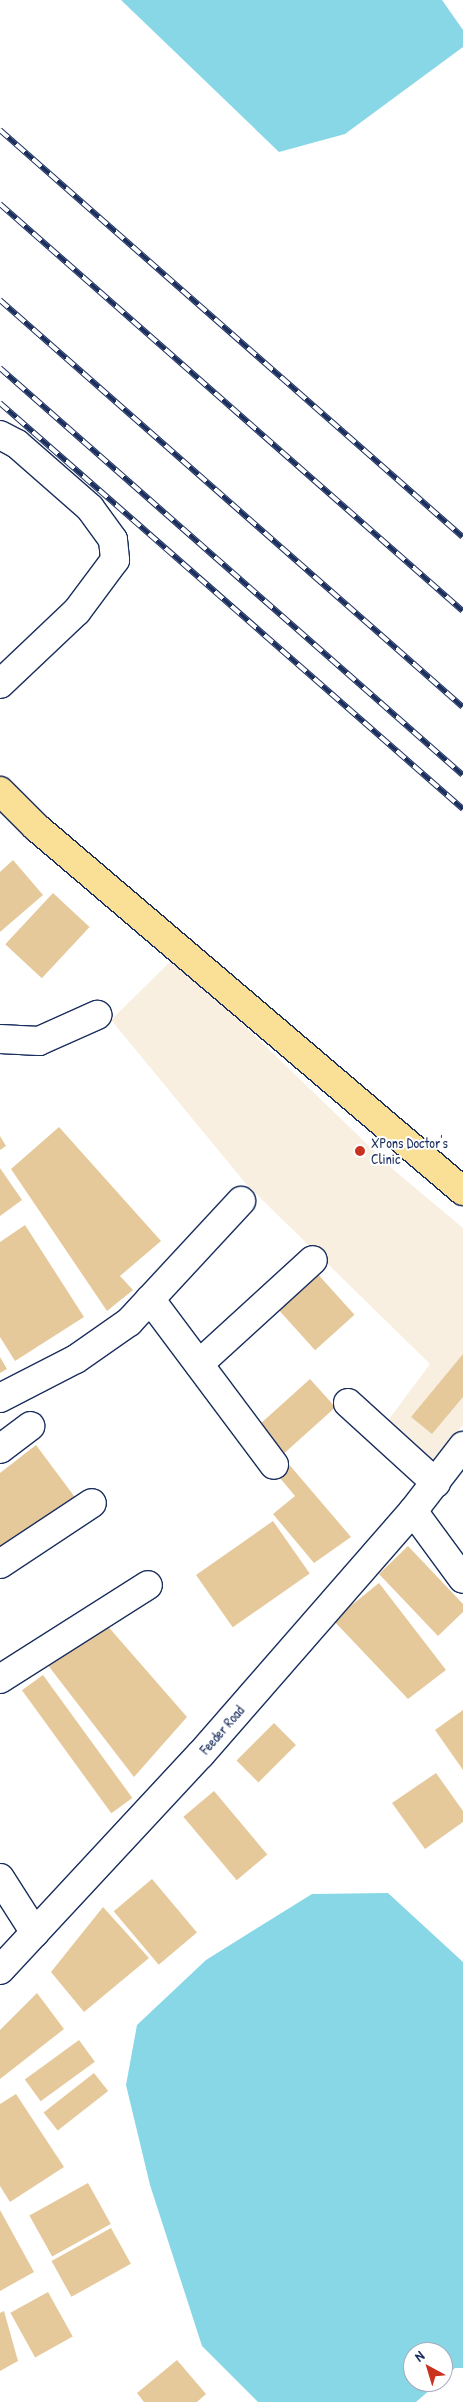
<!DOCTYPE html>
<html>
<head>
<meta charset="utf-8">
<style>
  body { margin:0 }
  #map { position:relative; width:463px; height:2402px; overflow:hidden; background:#fff; font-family:"Patrick Hand",sans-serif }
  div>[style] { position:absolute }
  .built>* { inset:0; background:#f8efe1 }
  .water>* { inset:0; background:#88d7e7 }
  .building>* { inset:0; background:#e6c99a; transform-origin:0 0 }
  .roads { filter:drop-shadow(1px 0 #1b2f5e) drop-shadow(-1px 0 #1b2f5e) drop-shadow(0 1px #1b2f5e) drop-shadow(0 -1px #1b2f5e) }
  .minor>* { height:28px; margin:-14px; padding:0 14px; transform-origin:14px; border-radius:14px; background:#fff }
  .major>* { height:28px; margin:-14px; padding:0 14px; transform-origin:14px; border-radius:14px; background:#fadf96 }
  .rail>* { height:5.5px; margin-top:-2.75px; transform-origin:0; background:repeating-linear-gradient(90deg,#fff 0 11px,#1b2f5e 0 22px); box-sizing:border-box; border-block:1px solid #1b2f5e }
  .dots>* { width:14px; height:14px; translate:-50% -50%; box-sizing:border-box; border:2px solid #fff; border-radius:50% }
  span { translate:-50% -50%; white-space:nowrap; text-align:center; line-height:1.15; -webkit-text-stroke:4px #fff; paint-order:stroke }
  .poi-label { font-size:14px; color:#1b2f5e }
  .left { translate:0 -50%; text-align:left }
  .street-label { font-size:14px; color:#1b2f5e }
  .north { position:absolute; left:403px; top:2342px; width:50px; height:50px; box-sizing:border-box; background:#fff; border:1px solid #a4acbf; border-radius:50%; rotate:321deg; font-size:14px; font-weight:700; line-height:20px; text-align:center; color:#1b2f5e }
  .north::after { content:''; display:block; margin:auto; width:18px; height:22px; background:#c8321e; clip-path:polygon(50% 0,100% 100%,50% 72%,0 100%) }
</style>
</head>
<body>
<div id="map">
  <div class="built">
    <i style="clip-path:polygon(174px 958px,395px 1171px,463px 1228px,463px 1425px,430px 1463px,384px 1426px,430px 1364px,247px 1185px,111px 1020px)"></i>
  </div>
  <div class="water">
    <i style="clip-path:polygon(121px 0,442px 0,463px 30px,463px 47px,345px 134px,279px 152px)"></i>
    <i style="clip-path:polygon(388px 1893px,463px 1962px,463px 2368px,455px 2368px,443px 2379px,443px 2352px,413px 2352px,413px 2382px,439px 2382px,416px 2402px,258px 2402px,202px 2346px,150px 2185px,126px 2085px,137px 2025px,206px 1960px,312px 1894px)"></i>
  </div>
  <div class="building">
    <i style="clip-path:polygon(13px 860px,43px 895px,0 932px,0 872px)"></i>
    <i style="left:53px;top:893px;width:50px;height:70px;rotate:43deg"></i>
    <i style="clip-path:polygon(59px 1127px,161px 1241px,120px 1276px,133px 1290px,107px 1311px,11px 1169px)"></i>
    <i style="clip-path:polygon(0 1136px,6px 1146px,0 1150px)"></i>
    <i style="clip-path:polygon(0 1168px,22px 1200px,0 1216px)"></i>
    <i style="clip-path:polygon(25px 1225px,84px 1317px,15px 1361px,0 1337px,0 1242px)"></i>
    <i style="left:315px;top:1271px;width:59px;height:53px;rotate:48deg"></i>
    <i style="clip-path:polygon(463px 1354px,463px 1397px,432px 1434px,411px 1417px)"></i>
    <i style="clip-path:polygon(0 1357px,7px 1369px,0 1373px)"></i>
    <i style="left:310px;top:1379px;width:38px;height:76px;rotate:48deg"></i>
    <i style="clip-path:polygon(36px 1445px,77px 1500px,0 1553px,0 1473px)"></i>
    <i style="clip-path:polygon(287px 1462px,351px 1537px,314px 1563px,273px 1514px,295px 1496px,275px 1472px)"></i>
    <i style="left:273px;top:1521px;width:64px;height:94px;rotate:55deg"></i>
    <i style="clip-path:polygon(408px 1546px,463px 1604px,463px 1612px,438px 1636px,379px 1574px)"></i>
    <i style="clip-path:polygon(379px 1583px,446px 1670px,408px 1699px,333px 1620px)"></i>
    <i style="clip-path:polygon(105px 1623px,187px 1717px,134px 1777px,47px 1664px)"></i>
    <i style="left:43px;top:1675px;width:152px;height:26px;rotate:54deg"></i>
    <i style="clip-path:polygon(463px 1710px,463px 1770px,435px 1730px)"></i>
    <i style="left:274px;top:1723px;width:31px;height:53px;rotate:45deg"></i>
    <i style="clip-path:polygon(436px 1773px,463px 1811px,463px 1822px,425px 1849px,392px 1803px)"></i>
    <i style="left:214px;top:1791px;width:83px;height:40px;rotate:50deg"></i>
    <i style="left:152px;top:1879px;width:70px;height:50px;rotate:50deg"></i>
    <i style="clip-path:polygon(103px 1907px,149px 1958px,84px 2012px,51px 1972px)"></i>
    <i style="clip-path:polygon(37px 1993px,64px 2029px,0 2079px,0 2030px)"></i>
    <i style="left:79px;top:2040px;width:27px;height:67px;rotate:54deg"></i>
    <i style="left:94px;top:2073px;width:23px;height:64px;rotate:52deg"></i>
    <i style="clip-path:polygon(16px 2094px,64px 2167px,10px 2202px,0 2186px,0 2104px)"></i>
    <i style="left:88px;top:2183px;width:47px;height:67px;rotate:61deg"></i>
    <i style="clip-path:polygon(0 2210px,34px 2272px,0 2291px)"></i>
    <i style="left:111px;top:2228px;width:41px;height:68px;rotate:61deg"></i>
    <i style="left:48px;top:2292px;width:51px;height:43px;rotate:61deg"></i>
    <i style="clip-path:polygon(4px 2311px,18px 2361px,0 2371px,0 2313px)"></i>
    <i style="clip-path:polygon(177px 2360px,206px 2394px,197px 2402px,144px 2402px,137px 2393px)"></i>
  </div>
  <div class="roads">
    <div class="minor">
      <i style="left:0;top:435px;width:19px;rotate:28deg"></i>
      <i style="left:17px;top:444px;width:97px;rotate:41.2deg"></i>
      <i style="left:90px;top:508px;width:39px;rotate:54deg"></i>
      <i style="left:113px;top:540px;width:20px;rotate:84deg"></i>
      <i style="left:115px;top:560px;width:64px;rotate:126.7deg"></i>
      <i style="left:77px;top:611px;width:106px;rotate:136.5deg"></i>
      <i style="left:0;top:1039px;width:39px;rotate:3deg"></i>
      <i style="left:39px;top:1041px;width:64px;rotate:-24.1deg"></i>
      <i style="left:150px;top:1299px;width:207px;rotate:53.2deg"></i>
      <i style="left:199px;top:1364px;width:154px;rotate:-42.4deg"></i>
      <i style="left:0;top:1398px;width:85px;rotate:-27.2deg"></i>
      <i style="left:76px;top:1359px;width:65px;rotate:-34.9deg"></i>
      <i style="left:129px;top:1322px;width:165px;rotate:-47.2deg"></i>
      <i style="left:348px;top:1403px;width:119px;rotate:42.3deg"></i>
      <i style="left:0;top:1449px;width:38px;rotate:-37deg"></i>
      <i style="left:413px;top:1511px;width:84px;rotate:53.7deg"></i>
      <i style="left:0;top:1564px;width:110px;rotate:-33.5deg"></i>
      <i style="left:0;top:1679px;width:175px;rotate:-32.4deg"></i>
      <i style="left:0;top:1878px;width:65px;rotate:57.5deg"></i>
      <i style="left:0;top:1970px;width:295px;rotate:-47.1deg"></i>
      <i style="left:201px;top:1754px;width:322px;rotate:-48.9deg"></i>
      <i style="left:413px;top:1511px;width:82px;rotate:-52.4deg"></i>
    </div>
    <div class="major">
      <i style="left:0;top:791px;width:51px;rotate:45deg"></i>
      <i style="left:36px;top:827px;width:561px;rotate:40.45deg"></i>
    </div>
  </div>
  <div class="rail">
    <i style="left:0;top:130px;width:616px;rotate:41.32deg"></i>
    <i style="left:0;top:204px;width:616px;rotate:41.32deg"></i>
    <i style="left:0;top:300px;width:616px;rotate:41.32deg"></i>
    <i style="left:0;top:368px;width:616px;rotate:41.32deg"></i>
    <i style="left:0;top:403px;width:616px;rotate:41.25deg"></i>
  </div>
  <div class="dots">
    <i style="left:360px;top:1151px;background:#c8321e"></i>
  </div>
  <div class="poi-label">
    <span class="left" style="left:371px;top:1151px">XPons Doctor's<br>Clinic</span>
  </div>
  <div class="street-label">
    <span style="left:222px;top:1730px;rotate:-49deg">Feeder Road</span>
  </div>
  <div class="north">N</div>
</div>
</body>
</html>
